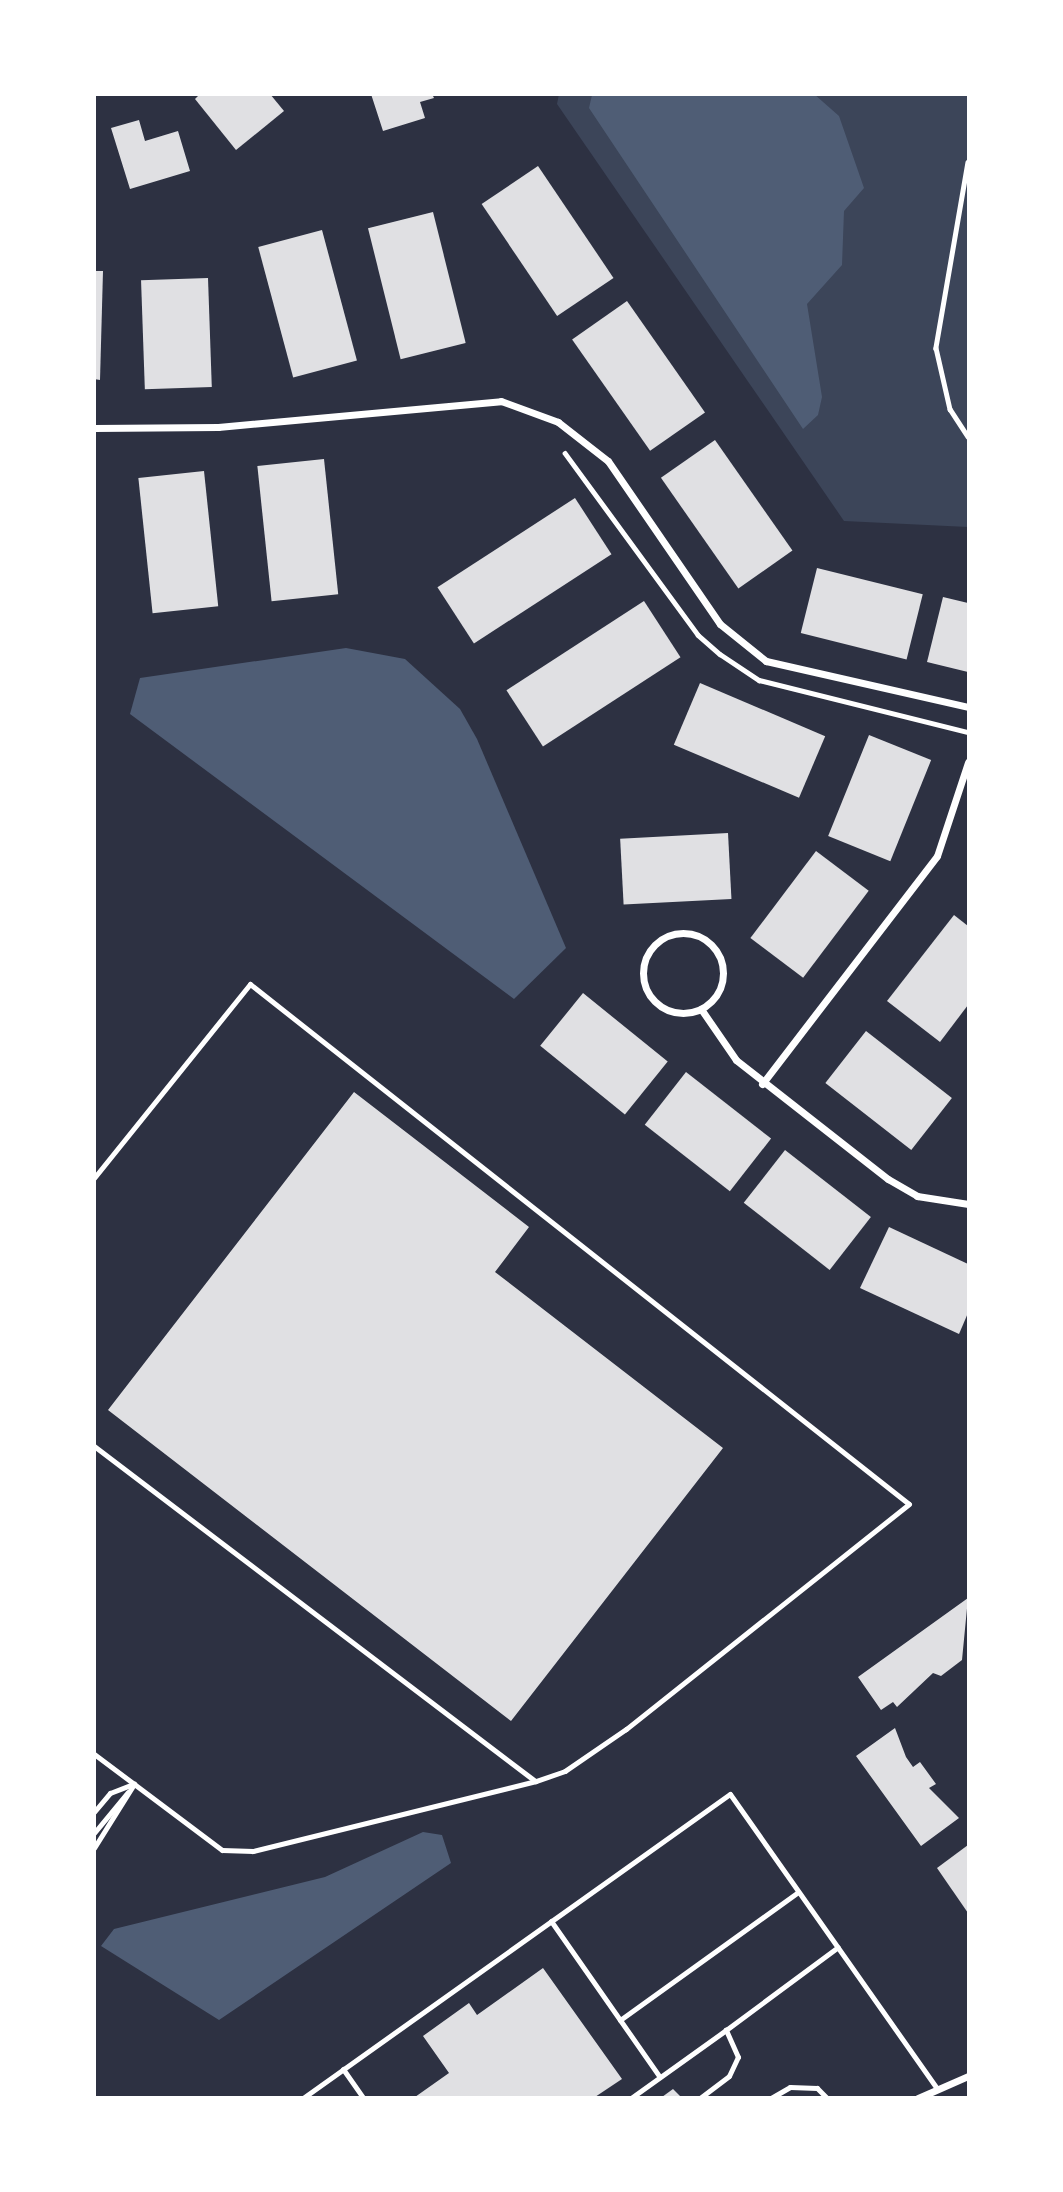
<!DOCTYPE html>
<html>
<head>
<meta charset="utf-8">
<style>
  body { margin:0 }
  #map { position:relative; width:1063px; height:2192px; overflow:hidden; background:#2d3142; font-family:"PT Serif",serif }
  div>[style] { position:absolute }
  .green>* { inset:0; background:#3c4559 }
  .water>* { inset:0; background:#4f5d75 }
  .building>* { inset:0; background:#e0e0e3; transform-origin:0 0 }
  .path>* { height:4.5px; margin:-2.25px; padding:0 2.25px; transform-origin:2.25px; border-radius:2.25px; background:#fff }
  .service>* { height:5px; margin:-2.5px; padding:0 2.5px; transform-origin:2.5px; border-radius:2.5px; background:#fff }
  .minor>* { height:7px; margin:-3.5px; padding:0 3.5px; transform-origin:3.5px; border-radius:3.5px; background:#fff }
  .minor>.ring { margin:-3.5px; padding:0; box-sizing:content-box; background:none; border:7px solid #fff; border-radius:50% }
  span { translate:-50% -50%; white-space:nowrap; text-align:center; line-height:1.15; -webkit-text-stroke:5px #fff; paint-order:stroke }
  .frame { position:absolute; inset:0; border:96px solid #fff; pointer-events:none }
</style>
</head>
<body>
<div id="map">
  <div class="green">
    <i style="clip-path:polygon(559px 94px,968px 95px,968px 527px,844px 521px,557px 104px)"></i>
  </div>
  <div class="water">
    <i style="clip-path:polygon(814px 94px,839px 116px,864px 188px,844px 211px,842px 265px,807px 304px,822px 397px,818px 415px,803px 429px,589px 108px,592px 95px)"></i>
    <i style="clip-path:polygon(346px 648px,405px 659px,460px 709px,477px 739px,566px 948px,514px 999px,130px 714px,140px 678px)"></i>
    <i style="clip-path:polygon(423px 1832px,442px 1835px,451px 1863px,219px 2020px,101px 1946px,114px 1929px,325px 1877px)"></i>
  </div>
  <div class="building">
    <i style="clip-path:polygon(200px 94px,270px 94px,284px 111px,236px 150px,195px 99px)"></i>
    <i style="clip-path:polygon(371px 94px,432px 94px,434px 98px,420px 102px,425px 118px,383px 131px)"></i>
    <i style="clip-path:polygon(139px 120px,145px 141px,178px 131px,190px 171px,130px 189px,111px 128px)"></i>
    <i style="left:538px;top:166px;width:135px;height:68px;rotate:56deg"></i>
    <i style="left:433px;top:212px;width:135px;height:67px;rotate:76deg"></i>
    <i style="left:322px;top:230px;width:135px;height:66px;rotate:75deg"></i>
    <i style="clip-path:polygon(94px 271px,103px 271px,100px 380px,94px 379px)"></i>
    <i style="left:208px;top:278px;width:109px;height:67px;rotate:88deg"></i>
    <i style="left:627px;top:301px;width:136px;height:67px;rotate:55deg"></i>
    <i style="left:715px;top:440px;width:135px;height:66px;rotate:55deg"></i>
    <i style="left:324px;top:459px;width:136px;height:67px;rotate:84deg"></i>
    <i style="left:204px;top:471px;width:136px;height:66px;rotate:84deg"></i>
    <i style="left:575px;top:498px;width:67px;height:164px;rotate:57deg"></i>
    <i style="left:817px;top:568px;width:109px;height:67px;rotate:14deg"></i>
    <i style="clip-path:polygon(943px 597px,968px 603px,968px 672px,927px 662px)"></i>
    <i style="left:644px;top:601px;width:67px;height:164px;rotate:57deg"></i>
    <i style="left:700px;top:683px;width:136px;height:67px;rotate:23deg"></i>
    <i style="left:869px;top:735px;width:67px;height:109px;rotate:22deg"></i>
    <i style="left:728px;top:833px;width:66px;height:108px;rotate:87deg"></i>
    <i style="left:816px;top:851px;width:66px;height:109px;rotate:37deg"></i>
    <i style="clip-path:polygon(954px 915px,968px 926px,968px 1005px,940px 1042px,887px 1001px)"></i>
    <i style="left:583px;top:993px;width:109px;height:68px;rotate:39deg"></i>
    <i style="left:866px;top:1031px;width:109px;height:66px;rotate:38deg"></i>
    <i style="left:686px;top:1072px;width:108px;height:67px;rotate:38deg"></i>
    <i style="clip-path:polygon(354px 1092px,529px 1227px,495px 1272px,723px 1448px,511px 1721px,108px 1410px)"></i>
    <i style="left:785px;top:1150px;width:109px;height:67px;rotate:38deg"></i>
    <i style="clip-path:polygon(889px 1227px,968px 1264px,968px 1313px,959px 1334px,860px 1288px)"></i>
    <i style="clip-path:polygon(968px 1598px,962px 1660px,941px 1676px,933px 1673px,897px 1707px,893px 1702px,881px 1710px,858px 1677px)"></i>
    <i style="clip-path:polygon(895px 1728px,906px 1757px,913px 1767px,920px 1762px,936px 1784px,929px 1788px,959px 1818px,921px 1846px,856px 1756px)"></i>
    <i style="clip-path:polygon(968px 1845px,968px 1913px,937px 1868px)"></i>
    <i style="clip-path:polygon(543px 1968px,622px 2079px,595px 2097px,415px 2097px,449px 2073px,423px 2036px,469px 2003px,477px 2015px)"></i>
    <i style="clip-path:polygon(673px 2089px,681px 2097px,662px 2097px)"></i>
  </div>
  <div class="path">
    <i style="left:968px;top:162px;width:189px;rotate:99.8deg"></i>
    <i style="left:936px;top:348px;width:63px;rotate:77.1deg"></i>
    <i style="left:950px;top:409px;width:33px;rotate:57deg"></i>
    <i style="left:565px;top:453px;width:225px;rotate:53.8deg"></i>
    <i style="left:698px;top:635px;width:29px;rotate:41deg"></i>
    <i style="left:720px;top:654px;width:47px;rotate:33.7deg"></i>
    <i style="left:759px;top:680px;width:215px;rotate:14deg"></i>
  </div>
  <div class="service">
    <i style="left:94px;top:1178px;width:249px;rotate:-51.2deg"></i>
    <i style="left:250px;top:984px;width:839px;rotate:38.28deg"></i>
    <i style="left:909px;top:1504px;width:362px;rotate:141.5deg"></i>
    <i style="left:626px;top:1729px;width:74px;rotate:145.5deg"></i>
    <i style="left:565px;top:1771px;width:31px;rotate:161deg"></i>
    <i style="left:536px;top:1781px;width:292px;rotate:166.1deg"></i>
    <i style="left:253px;top:1851px;width:31px;rotate:-178deg"></i>
    <i style="left:222px;top:1850px;width:160px;rotate:-143.1deg"></i>
    <i style="left:94px;top:1446px;width:554px;rotate:37.22deg"></i>
    <i style="left:94px;top:1812px;width:25px;rotate:-50deg"></i>
    <i style="left:110px;top:1793px;width:26px;rotate:-21deg"></i>
    <i style="left:94px;top:1833px;width:53px;rotate:-50.3deg"></i>
    <i style="left:94px;top:1848px;width:75px;rotate:-58deg"></i>
    <i style="left:551px;top:1921px;width:190px;rotate:55.1deg"></i>
    <i style="left:620px;top:2020px;width:219px;rotate:-35.7deg"></i>
    <i style="left:343px;top:2069px;width:35px;rotate:55deg"></i>
    <i style="left:303px;top:2098px;width:524px;rotate:-35.45deg"></i>
    <i style="left:730px;top:1794px;width:360px;rotate:54.9deg"></i>
    <i style="left:631px;top:2098px;width:117px;rotate:-35.6deg"></i>
    <i style="left:700px;top:2098px;width:36px;rotate:-37deg"></i>
    <i style="left:729px;top:2076px;width:21px;rotate:-65deg"></i>
    <i style="left:738px;top:2057px;width:30px;rotate:-114deg"></i>
    <i style="left:726px;top:2030px;width:139px;rotate:-36.5deg"></i>
    <i style="left:771px;top:2098px;width:22px;rotate:-30deg"></i>
    <i style="left:790px;top:2087px;width:27px;rotate:2deg"></i>
    <i style="left:817px;top:2088px;width:14px;rotate:45deg"></i>
  </div>
  <div class="minor">
    <i style="left:94px;top:428px;width:124px;rotate:-0.5deg"></i>
    <i style="left:218px;top:427px;width:284px;rotate:-5.2deg"></i>
    <i style="left:501px;top:401px;width:61px;rotate:20.2deg"></i>
    <i style="left:558px;top:422px;width:63px;rotate:38deg"></i>
    <i style="left:608px;top:461px;width:198px;rotate:55.5deg"></i>
    <i style="left:720px;top:624px;width:59px;rotate:38.8deg"></i>
    <i style="left:766px;top:661px;width:207px;rotate:12.8deg"></i>
    <i class="ring" style="left:643px;top:933px;width:73px;height:73px"></i>
    <i style="left:701px;top:1009px;width:62px;rotate:55.5deg"></i>
    <i style="left:736px;top:1060px;width:193px;rotate:38.1deg"></i>
    <i style="left:888px;top:1179px;width:34px;rotate:30deg"></i>
    <i style="left:917px;top:1196px;width:52px;rotate:8.9deg"></i>
    <i style="left:762px;top:1084px;width:287px;rotate:-52.5deg"></i>
    <i style="left:937px;top:856px;width:99px;rotate:-71.7deg"></i>
    <i style="left:918px;top:2098px;width:55px;rotate:-23.7deg"></i>
  </div>
  <div class="frame"></div>
</div>
</body>
</html>
